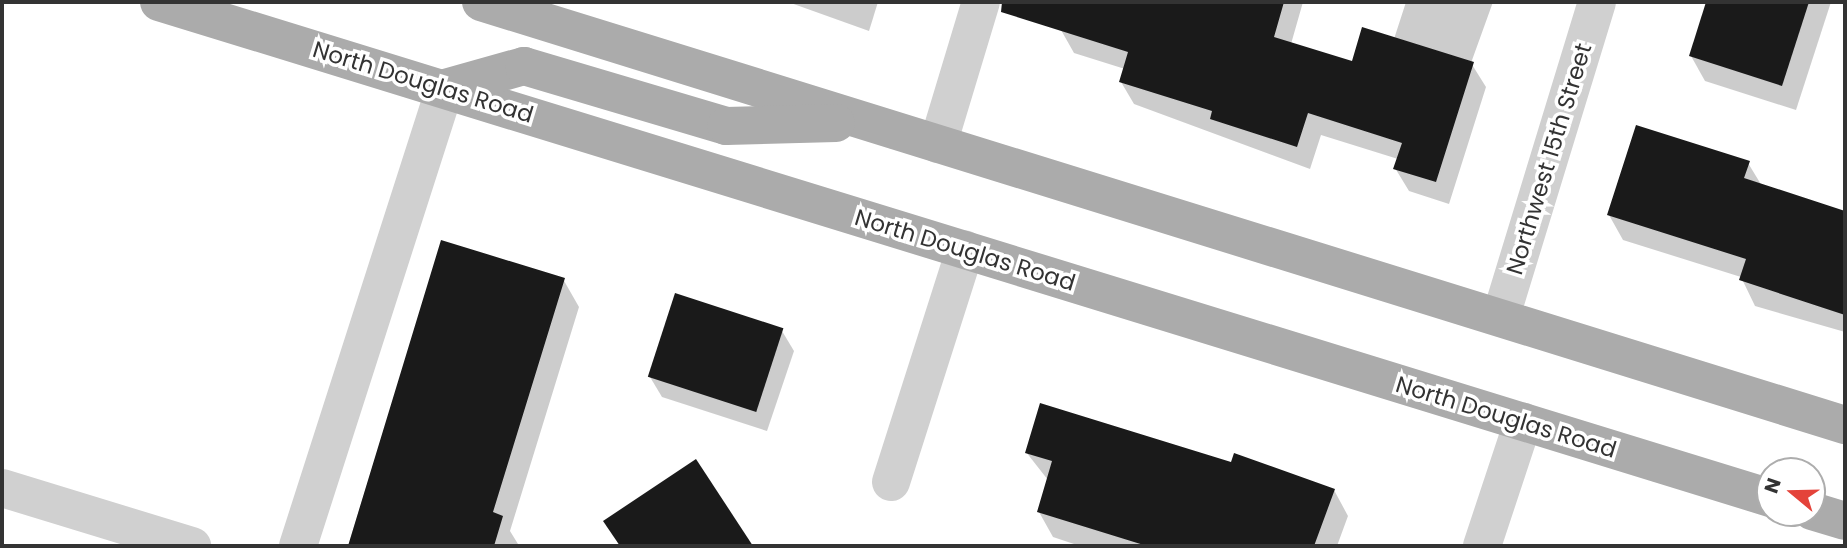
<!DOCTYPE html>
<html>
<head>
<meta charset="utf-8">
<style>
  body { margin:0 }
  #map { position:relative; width:1847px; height:548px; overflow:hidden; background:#fff; font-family:Poppins,sans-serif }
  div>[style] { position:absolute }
  .shadow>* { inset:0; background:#0003 }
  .building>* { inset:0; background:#1a1a1a; transform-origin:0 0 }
  .minor>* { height:38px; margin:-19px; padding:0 19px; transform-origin:19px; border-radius:19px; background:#d0d0d0 }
  .major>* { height:38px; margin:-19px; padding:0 19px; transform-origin:19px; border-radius:19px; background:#ababab }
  span { translate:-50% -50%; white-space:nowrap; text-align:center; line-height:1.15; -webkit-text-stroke:7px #fff; paint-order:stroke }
  .street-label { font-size:23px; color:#333 }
  .frame { position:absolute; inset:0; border:4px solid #333; pointer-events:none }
  .north { position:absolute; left:1756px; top:457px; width:70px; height:70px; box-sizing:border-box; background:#fff; border:2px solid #adadad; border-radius:50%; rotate:289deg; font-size:19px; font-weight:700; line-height:28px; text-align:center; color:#333 }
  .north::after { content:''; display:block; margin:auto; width:24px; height:32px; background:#e4433a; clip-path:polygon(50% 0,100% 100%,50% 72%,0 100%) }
</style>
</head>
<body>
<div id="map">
  <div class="shadow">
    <i style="clip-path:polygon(788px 2px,878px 2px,869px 31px)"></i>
    <i style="clip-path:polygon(1070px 2px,1303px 2px,1291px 44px,1353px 64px,1394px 39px,1406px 2px,1493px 2px,1471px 63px,1486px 87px,1449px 204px,1409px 191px,1395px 168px,1398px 159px,1321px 135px,1310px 169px,1134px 104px,1121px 82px,1125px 69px,1074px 53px,1061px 30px)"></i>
    <i style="clip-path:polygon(1708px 2px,1831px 2px,1796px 110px,1705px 81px,1691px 56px)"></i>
    <i style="clip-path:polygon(1748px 163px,1762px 186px,1845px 213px,1845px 332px,1755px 306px,1741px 277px,1623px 240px,1609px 215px)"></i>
    <i style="clip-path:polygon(442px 242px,563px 279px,579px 307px,510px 531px,518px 544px,348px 546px)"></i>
    <i style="clip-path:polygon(782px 331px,794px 351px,767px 431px,662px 397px,650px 377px)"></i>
    <i style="clip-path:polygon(1026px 452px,1232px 464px,1334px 490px,1348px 516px,1337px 546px,1080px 546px,1053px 537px,1039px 512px,1048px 480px)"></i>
    <i style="clip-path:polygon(696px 461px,751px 546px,620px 546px,605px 521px)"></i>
  </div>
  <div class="building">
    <i style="clip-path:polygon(1002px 2px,1284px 2px,1274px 37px,1352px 61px,1362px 27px,1474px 62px,1436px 182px,1393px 169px,1402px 143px,1308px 113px,1297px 147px,1210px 119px,1212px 111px,1119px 82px,1128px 52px,1001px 12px)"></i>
    <i style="clip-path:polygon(1706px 2px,1809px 2px,1782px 86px,1689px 56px)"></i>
    <i style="clip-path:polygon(1636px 125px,1750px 161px,1744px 178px,1845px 211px,1845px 315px,1739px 280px,1746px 259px,1607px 215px)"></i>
    <i style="clip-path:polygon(441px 240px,565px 278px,493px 512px,503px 516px,494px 546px,348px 546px)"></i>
    <i style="left:675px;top:293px;width:114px;height:88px;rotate:18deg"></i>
    <i style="clip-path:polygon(1040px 403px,1231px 462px,1234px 453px,1335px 489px,1314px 546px,1147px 546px,1037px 512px,1052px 461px,1025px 453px)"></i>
    <i style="clip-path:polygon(696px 459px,753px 546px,620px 546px,603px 521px)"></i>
  </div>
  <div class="minor">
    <i style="left:938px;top:144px;width:148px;rotate:-73.2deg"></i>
    <i style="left:1501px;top:316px;width:328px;rotate:-73deg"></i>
    <i style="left:891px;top:482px;width:244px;rotate:-72.3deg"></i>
    <i style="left:2px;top:488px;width:199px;rotate:17deg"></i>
    <i style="left:298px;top:546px;width:481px;rotate:-72.2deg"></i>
    <i style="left:1482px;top:546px;width:131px;rotate:-71.7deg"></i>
  </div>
  <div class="major">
    <i style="left:159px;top:2px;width:1686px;rotate:17.11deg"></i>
    <i style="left:481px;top:2px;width:1428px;rotate:17.23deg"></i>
    <i style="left:445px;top:88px;width:82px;rotate:-15.6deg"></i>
    <i style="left:524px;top:66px;width:211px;rotate:16.5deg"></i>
    <i style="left:726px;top:126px;width:110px;rotate:-1.6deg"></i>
    <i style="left:1812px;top:511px;width:34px;rotate:17deg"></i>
  </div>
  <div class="street-label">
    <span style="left:423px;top:82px;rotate:17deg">North Douglas Road</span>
    <span style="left:1549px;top:159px;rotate:-73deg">Northwest 15th Street</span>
    <span style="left:965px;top:250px;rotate:17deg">North Douglas Road</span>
    <span style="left:1506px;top:417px;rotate:17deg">North Douglas Road</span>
  </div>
  <div class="frame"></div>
  <div class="north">N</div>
</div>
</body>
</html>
